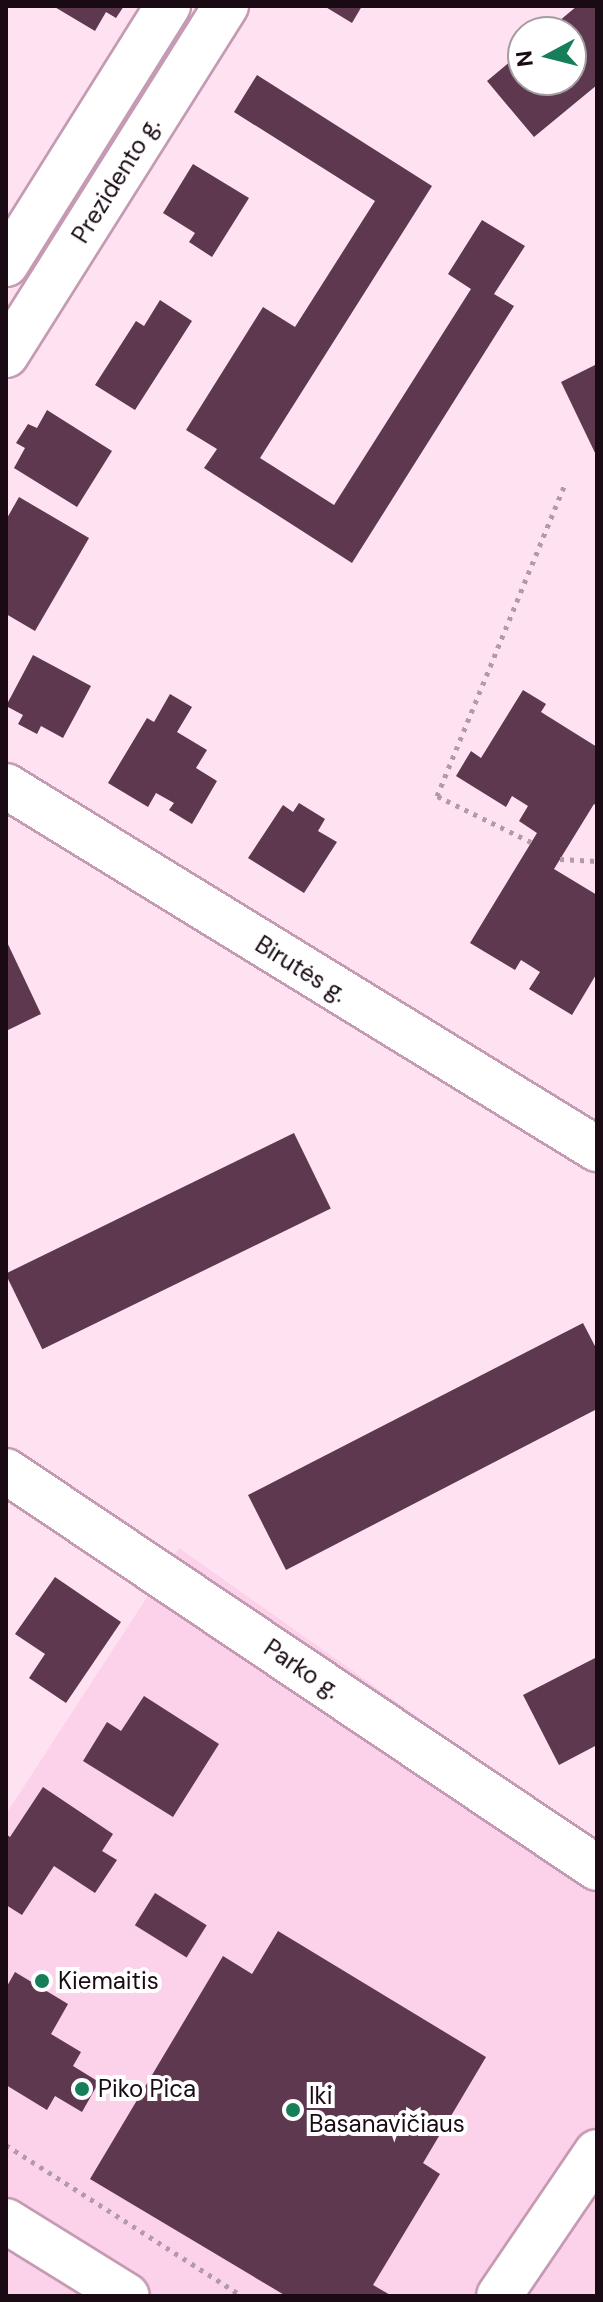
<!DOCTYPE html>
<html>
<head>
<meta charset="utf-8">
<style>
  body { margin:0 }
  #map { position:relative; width:603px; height:2302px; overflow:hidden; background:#fee2f1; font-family:"DM Sans",sans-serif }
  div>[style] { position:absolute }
  .built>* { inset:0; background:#fcd1ea }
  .building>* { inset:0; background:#5d384f; transform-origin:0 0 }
  .path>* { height:5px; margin-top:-2.5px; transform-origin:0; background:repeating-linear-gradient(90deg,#b29aa8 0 4px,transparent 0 10px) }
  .roads { filter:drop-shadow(2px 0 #c59ab3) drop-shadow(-2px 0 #c59ab3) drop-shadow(0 2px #c59ab3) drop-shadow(0 -2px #c59ab3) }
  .minor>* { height:44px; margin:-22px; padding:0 22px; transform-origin:22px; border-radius:22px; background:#fff }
  .secondary>* { height:44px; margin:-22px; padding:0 22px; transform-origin:22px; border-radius:22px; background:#fff }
  .dots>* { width:22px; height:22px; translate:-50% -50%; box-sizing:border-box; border:4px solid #fff; border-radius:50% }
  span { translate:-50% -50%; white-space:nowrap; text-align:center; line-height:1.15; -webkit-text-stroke:8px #fff; paint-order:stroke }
  .street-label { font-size:24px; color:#190a14 }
  .poi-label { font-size:24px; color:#190a14 }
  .left { translate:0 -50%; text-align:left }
  .frame { position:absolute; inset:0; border:8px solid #190a14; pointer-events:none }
  .north { position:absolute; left:507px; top:16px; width:80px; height:80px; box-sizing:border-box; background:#fff; border:2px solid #a39da1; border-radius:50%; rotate:263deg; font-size:22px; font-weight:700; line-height:32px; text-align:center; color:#190a14 }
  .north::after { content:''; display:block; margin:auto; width:28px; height:36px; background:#167e58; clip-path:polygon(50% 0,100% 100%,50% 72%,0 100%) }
</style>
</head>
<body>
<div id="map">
  <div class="built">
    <i style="clip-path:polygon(179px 1548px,597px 1844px,597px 2296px,6px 2296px,6px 1814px)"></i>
  </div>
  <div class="building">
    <i style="clip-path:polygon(53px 6px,124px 6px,116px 18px,106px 12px,95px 31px)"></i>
    <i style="clip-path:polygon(324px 6px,362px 6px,352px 23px)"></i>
    <i style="clip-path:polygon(577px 6px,597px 6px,597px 85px,534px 137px,487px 81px,523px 51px,523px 80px,571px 80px,571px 32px,546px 32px)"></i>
    <i style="clip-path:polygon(257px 75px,432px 186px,260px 458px,334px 505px,471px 289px,448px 274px,482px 220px,525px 246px,494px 294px,514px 306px,352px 563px,204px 468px,217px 449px,186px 430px,263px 307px,295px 327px,375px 201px,234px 112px)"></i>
    <i style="clip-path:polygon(193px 164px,249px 198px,212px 257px,189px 242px,195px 233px,163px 213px)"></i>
    <i style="clip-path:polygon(160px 300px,192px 321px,135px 410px,95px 385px,136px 321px,144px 326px)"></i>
    <i style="clip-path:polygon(597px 364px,597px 457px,561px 382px)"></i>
    <i style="clip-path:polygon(47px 410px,112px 451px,77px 507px,14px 468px,25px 448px,16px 443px,28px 424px,37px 428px)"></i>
    <i style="clip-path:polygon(19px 497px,89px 538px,35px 631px,6px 614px,6px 520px)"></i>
    <i style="clip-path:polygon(33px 655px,91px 686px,63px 738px,41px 726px,37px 734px,18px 724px,23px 715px,6px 706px)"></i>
    <i style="clip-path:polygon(523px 690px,546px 704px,541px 712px,597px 747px,597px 806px,594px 804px,554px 869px,597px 895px,597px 973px,572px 1015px,529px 989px,540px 972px,521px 960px,515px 970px,470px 943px,537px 833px,519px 821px,528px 806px,512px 796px,506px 807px,456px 776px,471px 751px,481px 758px)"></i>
    <i style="clip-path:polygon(170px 694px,192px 707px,177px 732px,207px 750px,196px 768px,217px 781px,192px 824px,169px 810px,174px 803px,156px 793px,148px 807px,108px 783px,147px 718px,154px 722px)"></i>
    <i style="clip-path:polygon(299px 803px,325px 819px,318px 831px,337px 842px,304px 893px,248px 858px,283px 805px,293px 812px)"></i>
    <i style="clip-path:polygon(6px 940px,41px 1014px,6px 1031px)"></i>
    <i style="left:294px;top:1133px;width:84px;height:321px;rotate:64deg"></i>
    <i style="clip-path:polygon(583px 1323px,597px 1350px,597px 1409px,286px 1570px,248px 1495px)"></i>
    <i style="clip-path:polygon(55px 1577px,121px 1622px,66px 1703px,29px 1678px,45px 1654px,15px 1634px)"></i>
    <i style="clip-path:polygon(597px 1657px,597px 1745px,559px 1765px,523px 1695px)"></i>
    <i style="clip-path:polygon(144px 1696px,219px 1744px,173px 1817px,83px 1761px,107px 1722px,121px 1731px)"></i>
    <i style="clip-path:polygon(43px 1787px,113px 1834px,102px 1851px,117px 1860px,95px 1893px,54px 1866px,22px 1915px,6px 1905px,6px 1834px,10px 1837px)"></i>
    <i style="left:155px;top:1893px;width:61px;height:38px;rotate:32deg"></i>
    <i style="clip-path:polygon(278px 1931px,486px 2057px,423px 2163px,440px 2174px,373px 2285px,392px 2296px,286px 2296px,90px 2179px,223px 1956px,252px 1974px)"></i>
    <i style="clip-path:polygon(15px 1972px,68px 2004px,51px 2034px,81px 2052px,73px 2066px,99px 2082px,82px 2112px,55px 2096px,47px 2110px,6px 2085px,6px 1988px)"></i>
  </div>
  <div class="path">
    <i style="left:531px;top:842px;width:105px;rotate:-153.9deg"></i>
    <i style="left:437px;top:796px;width:339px;rotate:-67.7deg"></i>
    <i style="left:560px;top:859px;width:37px;rotate:3deg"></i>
    <i style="left:6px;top:2145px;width:280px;rotate:32.6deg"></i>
  </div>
  <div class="roads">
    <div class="minor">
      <i style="left:6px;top:264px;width:305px;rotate:-57.9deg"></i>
      <i style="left:6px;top:355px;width:413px;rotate:-57.8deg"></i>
      <i style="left:6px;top:786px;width:694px;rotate:31.56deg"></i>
      <i style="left:6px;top:1471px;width:712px;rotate:33.89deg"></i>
      <i style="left:499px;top:2296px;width:174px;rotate:-55.8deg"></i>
    </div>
    <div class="secondary">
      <i style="left:6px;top:2221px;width:142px;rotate:31.8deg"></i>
    </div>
  </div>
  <div class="dots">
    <i style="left:42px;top:1981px;background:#167e58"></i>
    <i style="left:82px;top:2089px;background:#167e58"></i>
    <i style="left:293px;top:2110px;background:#167e58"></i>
  </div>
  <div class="street-label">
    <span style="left:116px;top:180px;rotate:-58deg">Prezidento g.</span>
    <span style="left:301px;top:969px;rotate:32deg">Birutės g.</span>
    <span style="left:302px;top:1669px;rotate:34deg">Parko g.</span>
  </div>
  <div class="poi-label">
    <span class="left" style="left:58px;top:1981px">Kiemaitis</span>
    <span class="left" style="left:98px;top:2089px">Piko Pica</span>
    <span class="left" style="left:309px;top:2110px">Iki<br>Basanavičiaus</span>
  </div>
  <div class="frame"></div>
  <div class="north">N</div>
</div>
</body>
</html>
